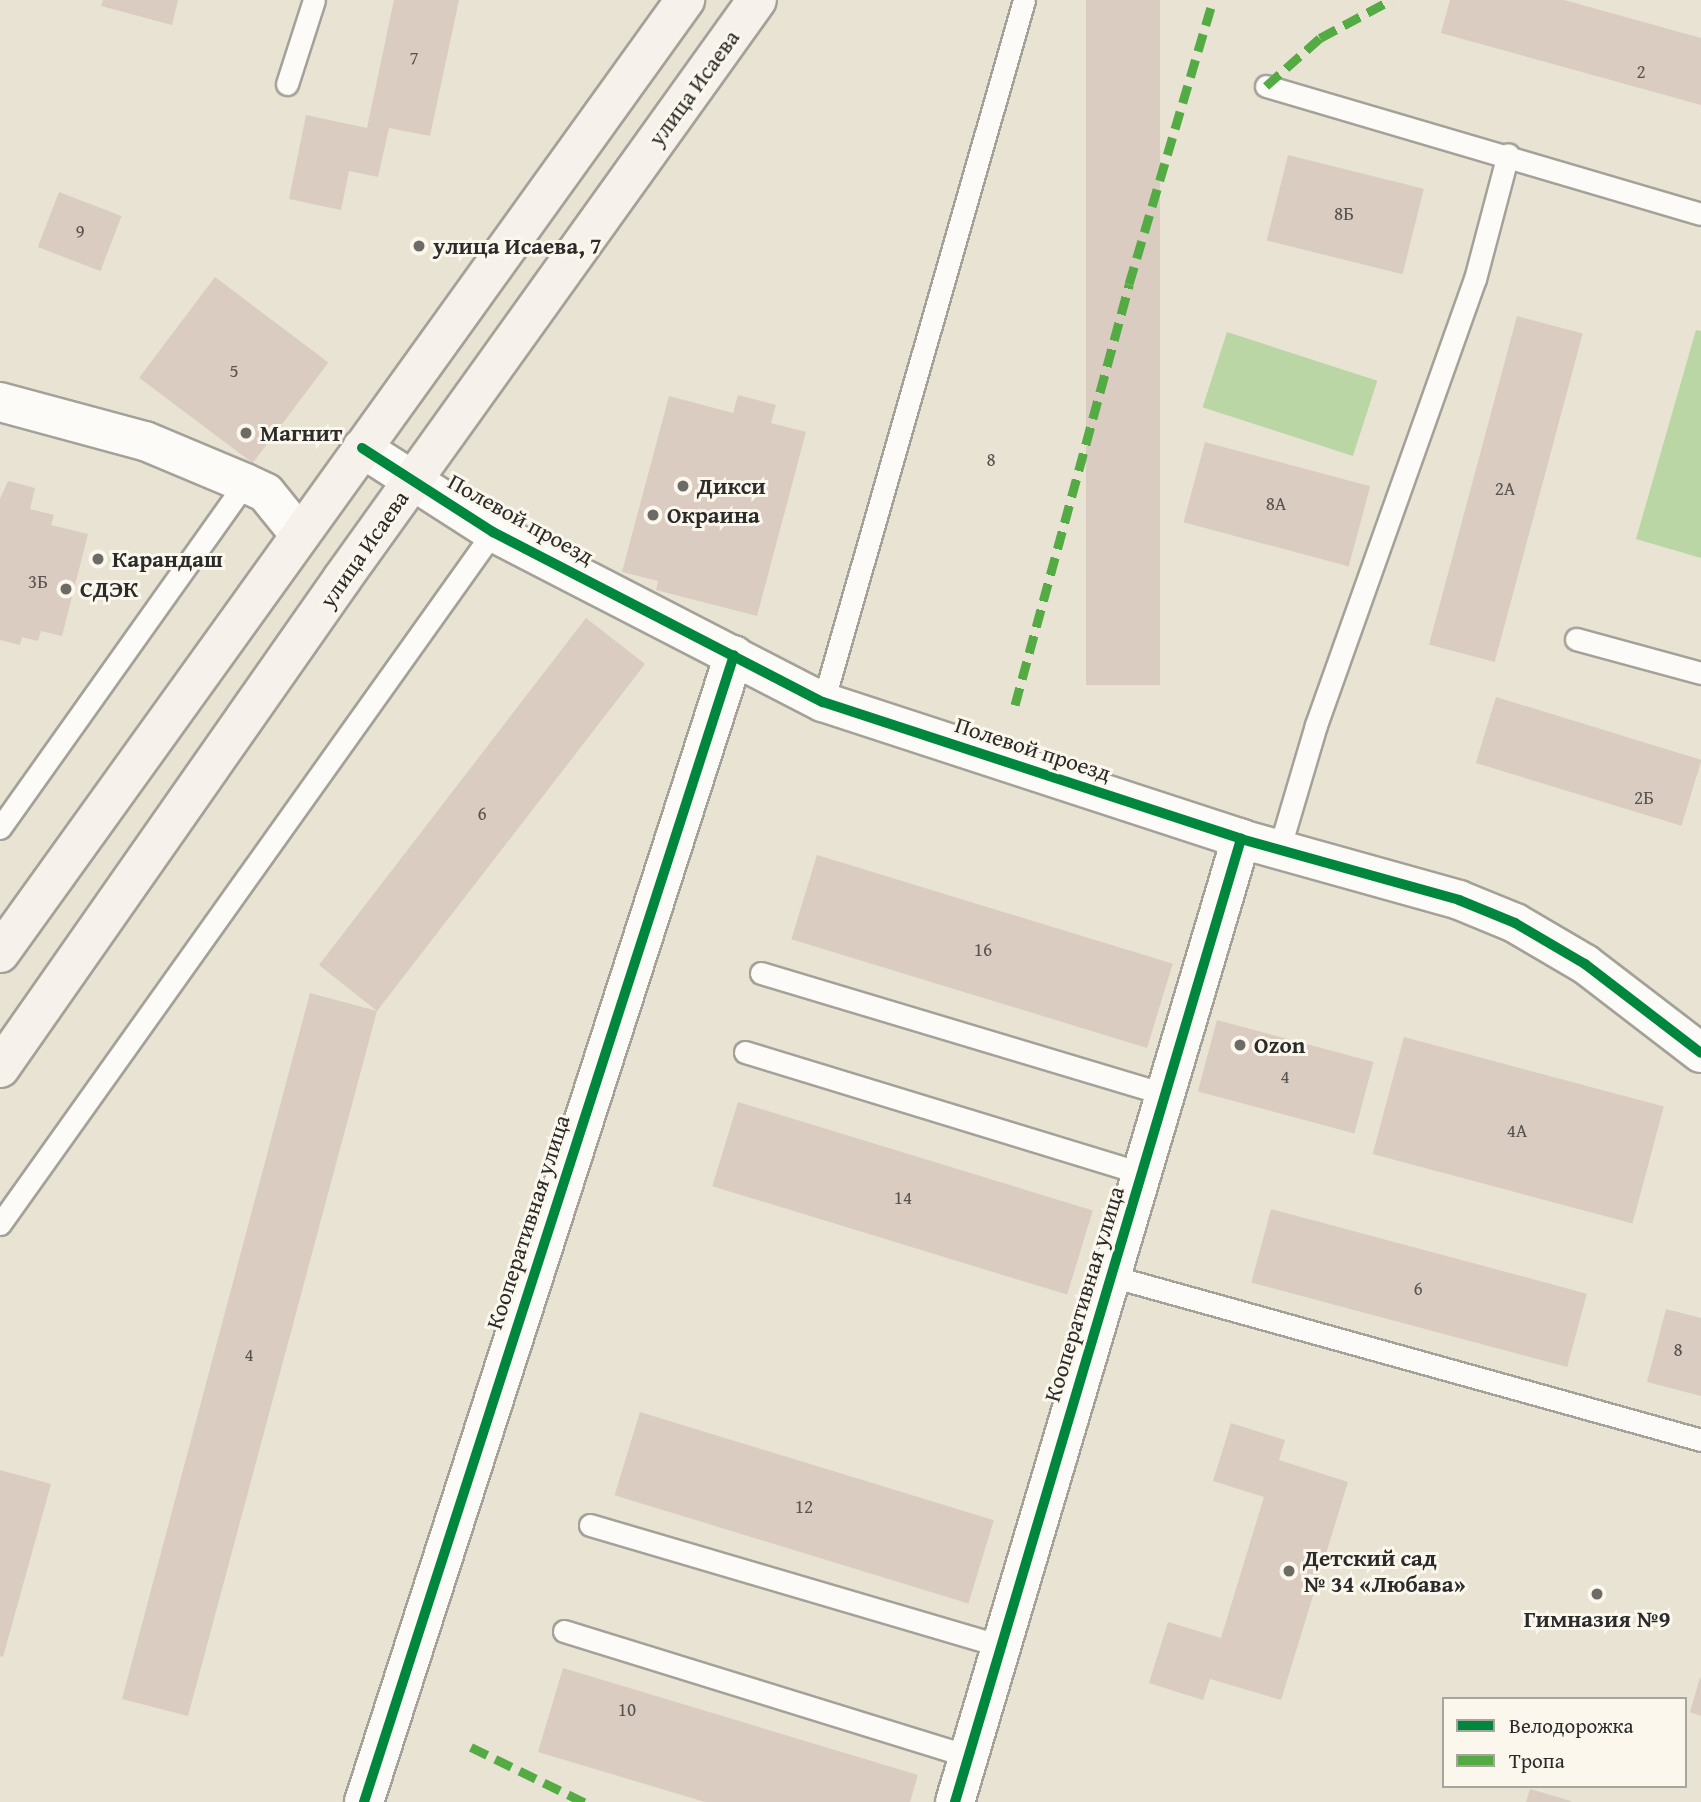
<!DOCTYPE html>
<html>
<head>
<meta charset="utf-8">
<style>
  body { margin:0 }
  #map { position:relative; width:1701px; height:1802px; overflow:hidden; background:#e8e3d3; font-family:"Gentium Book Plus",serif }
  div>[style] { position:absolute }
  .green>* { inset:0; background:#bad6a4; transform-origin:0 0 }
  .building>* { inset:0; background:#daccc1; transform-origin:0 0 }
  .roads { filter:drop-shadow(2px 0 #a4a198) drop-shadow(-2px 0 #a4a198) drop-shadow(0 2px #a4a198) drop-shadow(0 -2px #a4a198) }
  .service>* { height:21px; margin:-10.5px; padding:0 10.5px; transform-origin:10.5px; border-radius:10.5px; background:#fcfbf8 }
  .minor>* { height:38px; margin:-19px; padding:0 19px; transform-origin:19px; border-radius:19px; background:#fcfbf8 }
  .secondary>* { height:38px; margin:-19px; padding:0 19px; transform-origin:19px; border-radius:19px; background:#f6f1eb }
  .quiet>* { height:9px; margin-top:-4.5px; transform-origin:0; background:repeating-linear-gradient(90deg,#54ab44 0 18px,transparent 0 27px) }
  .cycleway>* { height:10px; margin:-5px; padding:0 5px; transform-origin:5px; border-radius:5px; background:#00873e }
  .dots>* { width:19px; height:19px; translate:-50% -50%; box-sizing:border-box; border:4px solid #fbf7ec; border-radius:50% }
  span { translate:-50% -50%; white-space:nowrap; text-align:center; line-height:1.15; -webkit-text-stroke:6px #fbf7ec; paint-order:stroke }
  .number-label { font-size:19px; color:#575350 }
  .number-label span { -webkit-text-stroke-width:0 }
  .street-label { font-size:23px; color:#2b2b2b }
  .poi-label { font-size:23px; color:#2b2b2b; font-weight:700 }
  .left { translate:0 -50%; text-align:left }
  .legend { position:absolute; left:1442px; top:1697px; width:245px; height:91px; box-sizing:border-box; background:#fbf7ec; border:2px solid #a8a59f; margin:0; padding:9px 12px; list-style:none; font-size:21px; color:#2b2b2b }
  .legend li { display:flex; align-items:center; gap:14px; height:35px }
  .legend b { width:35px; border:2px solid #a8a59f }
</style>
</head>
<body>
<div id="map">
  <div class="green">
    <i style="clip-path:polygon(1696px 330px,1701px 331px,1701px 558px,1636px 539px)"></i>
    <i style="left:1227px;top:332px;width:158px;height:79px;rotate:18deg"></i>
  </div>
  <div class="building">
    <i style="clip-path:polygon(103px 0,178px 0,172px 25px,101px 6px)"></i>
    <i style="clip-path:polygon(394px 0,459px 0,430px 136px,389px 128px,378px 177px,349px 171px,341px 210px,289px 199px,306px 115px,367px 128px)"></i>
    <i style="left:1086px;top:0;width:74px;height:685px"></i>
    <i style="clip-path:polygon(1450px 0,1564px 0,1701px 38px,1701px 105px,1441px 33px)"></i>
    <i style="left:1288px;top:155px;width:140px;height:88px;rotate:14deg"></i>
    <i style="left:59px;top:192px;width:67px;height:59px;rotate:21deg"></i>
    <i style="left:215px;top:277px;width:142px;height:126px;rotate:37deg"></i>
    <i style="left:1517px;top:316px;width:68px;height:340px;rotate:15deg"></i>
    <i style="clip-path:polygon(738px 395px,776px 405px,771px 423px,806px 432px,757px 616px,656px 590px,658px 581px,622px 572px,669px 396px,733px 413px)"></i>
    <i style="left:1205px;top:442px;width:171px;height:83px;rotate:15deg"></i>
    <i style="clip-path:polygon(8px 481px,35px 488px,30px 509px,54px 515px,51px 525px,88px 534px,62px 636px,41px 631px,38px 641px,22px 637px,20px 645px,0 640px,0 499px)"></i>
    <i style="clip-path:polygon(586px 618px,645px 664px,377px 1011px,188px 1716px,122px 1699px,310px 993px,377px 1011px,319px 965px)"></i>
    <i style="left:1496px;top:697px;width:215px;height:69px;rotate:17deg"></i>
    <i style="left:817px;top:855px;width:372px;height:88px;rotate:17deg"></i>
    <i style="left:1217px;top:1020px;width:162px;height:74px;rotate:15deg"></i>
    <i style="left:1404px;top:1037px;width:269px;height:121px;rotate:15deg"></i>
    <i style="left:738px;top:1102px;width:371px;height:88px;rotate:17deg"></i>
    <i style="left:1271px;top:1209px;width:327px;height:76px;rotate:15deg"></i>
    <i style="clip-path:polygon(1666px 1309px,1701px 1318px,1701px 1396px,1647px 1382px)"></i>
    <i style="left:640px;top:1412px;width:370px;height:87px;rotate:17deg"></i>
    <i style="clip-path:polygon(1231px 1423px,1285px 1440px,1279px 1460px,1348px 1482px,1281px 1700px,1210px 1679px,1203px 1700px,1149px 1683px,1168px 1622px,1221px 1638px,1264px 1497px,1213px 1481px)"></i>
    <i style="clip-path:polygon(0 1470px,51px 1484px,3px 1657px,0 1656px)"></i>
    <i style="clip-path:polygon(563px 1668px,918px 1775px,910px 1802px,705px 1802px,538px 1752px)"></i>
    <i style="clip-path:polygon(1700px 1678px,1701px 1678px,1701px 1716px,1690px 1712px)"></i>
    <i style="clip-path:polygon(1530px 1789px,1571px 1801px,1571px 1802px,1526px 1802px)"></i>
  </div>
  <div class="roads">
    <div class="service">
      <i style="left:287px;top:84px;width:88px;rotate:-72.2deg"></i>
      <i style="left:1266px;top:86px;width:453px;rotate:16.4deg"></i>
      <i style="left:1576px;top:639px;width:130px;rotate:15.2deg"></i>
      <i style="left:823px;top:702px;width:730px;rotate:-74.02deg"></i>
      <i style="left:0;top:828px;width:423px;rotate:-54.6deg"></i>
      <i style="left:1279px;top:850px;width:130px;rotate:-73.5deg"></i>
      <i style="left:1316px;top:725px;width:473px;rotate:-70.4deg"></i>
      <i style="left:1475px;top:279px;width:129px;rotate:-75.2deg"></i>
      <i style="left:761px;top:973px;width:422px;rotate:16.7deg"></i>
      <i style="left:745px;top:1052px;width:415px;rotate:17deg"></i>
      <i style="left:0;top:1224px;width:850px;rotate:-54.53deg"></i>
      <i style="left:1111px;top:1276px;width:612px;rotate:15.53deg"></i>
      <i style="left:590px;top:1525px;width:429px;rotate:16.4deg"></i>
      <i style="left:564px;top:1631px;width:424px;rotate:17.2deg"></i>
    </div>
    <div class="minor">
      <i style="left:0;top:402px;width:150px;rotate:15.1deg"></i>
      <i style="left:145px;top:441px;width:108px;rotate:22.8deg"></i>
      <i style="left:245px;top:483px;width:23px;rotate:25deg"></i>
      <i style="left:266px;top:493px;width:54px;rotate:51deg"></i>
      <i style="left:362px;top:448px;width:156px;rotate:32.7deg"></i>
      <i style="left:493px;top:532px;width:371px;rotate:27.3deg"></i>
      <i style="left:823px;top:702px;width:440px;rotate:18.1deg"></i>
      <i style="left:1241px;top:839px;width:226px;rotate:15.6deg"></i>
      <i style="left:1459px;top:900px;width:61px;rotate:22.3deg"></i>
      <i style="left:1515px;top:923px;width:81px;rotate:30.4deg"></i>
      <i style="left:1585px;top:964px;width:146px;rotate:37.5deg"></i>
      <i style="left:364px;top:1802px;width:1205px;rotate:-72.12deg"></i>
      <i style="left:955px;top:1802px;width:1005px;rotate:-73.46deg"></i>
    </div>
    <div class="secondary">
      <i style="left:0;top:953px;width:1174px;rotate:-54.29deg"></i>
      <i style="left:0;top:1068px;width:597px;rotate:-55.03deg"></i>
      <i style="left:342px;top:579px;width:712px;rotate:-54.37deg"></i>
    </div>
  </div>
  <div class="quiet">
    <i style="left:1266px;top:86px;width:72px;rotate:-41.6deg"></i>
    <i style="left:1320px;top:38px;width:81px;rotate:-28.2deg"></i>
    <i style="left:1015px;top:705px;width:436px;rotate:-74.8deg"></i>
    <i style="left:1129px;top:284px;width:296px;rotate:-73.5deg"></i>
    <i style="left:471px;top:1747px;width:126px;rotate:26deg"></i>
  </div>
  <div class="cycleway">
    <i style="left:362px;top:448px;width:156px;rotate:32.7deg"></i>
    <i style="left:493px;top:532px;width:371px;rotate:27.3deg"></i>
    <i style="left:823px;top:702px;width:440px;rotate:18.1deg"></i>
    <i style="left:1241px;top:839px;width:226px;rotate:15.6deg"></i>
    <i style="left:1459px;top:900px;width:61px;rotate:22.3deg"></i>
    <i style="left:1515px;top:923px;width:81px;rotate:30.4deg"></i>
    <i style="left:1585px;top:964px;width:146px;rotate:37.5deg"></i>
    <i style="left:364px;top:1802px;width:1205px;rotate:-72.12deg"></i>
    <i style="left:955px;top:1802px;width:1005px;rotate:-73.46deg"></i>
  </div>
  <div class="dots">
    <i style="left:419px;top:246px;background:#6d6b66"></i>
    <i style="left:246px;top:433px;background:#6d6b66"></i>
    <i style="left:683px;top:486px;background:#6d6b66"></i>
    <i style="left:653px;top:515px;background:#6d6b66"></i>
    <i style="left:98px;top:559px;background:#6d6b66"></i>
    <i style="left:66px;top:589px;background:#6d6b66"></i>
    <i style="left:1240px;top:1045px;background:#6d6b66"></i>
    <i style="left:1289px;top:1571px;background:#6d6b66"></i>
    <i style="left:1597px;top:1594px;background:#6d6b66"></i>
  </div>
  <div class="number-label">
    <span style="left:414px;top:58px">7</span>
    <span style="left:1641px;top:72px">2</span>
    <span style="left:1344px;top:214px">8Б</span>
    <span style="left:80px;top:232px">9</span>
    <span style="left:234px;top:371px">5</span>
    <span style="left:991px;top:460px">8</span>
    <span style="left:1505px;top:489px">2А</span>
    <span style="left:1276px;top:504px">8А</span>
    <span style="left:38px;top:582px">3Б</span>
    <span style="left:1644px;top:798px">2Б</span>
    <span style="left:482px;top:814px">6</span>
    <span style="left:983px;top:950px">16</span>
    <span style="left:1285px;top:1077px">4</span>
    <span style="left:1517px;top:1131px">4А</span>
    <span style="left:903px;top:1198px">14</span>
    <span style="left:1418px;top:1289px">6</span>
    <span style="left:1678px;top:1350px">8</span>
    <span style="left:249px;top:1355px">4</span>
    <span style="left:804px;top:1507px">12</span>
    <span style="left:627px;top:1710px">10</span>
  </div>
  <div class="street-label">
    <span style="left:694px;top:88px;rotate:-54deg">улица Исаева</span>
    <span style="left:521px;top:519px;rotate:29deg">Полевой проезд</span>
    <span style="left:364px;top:549px;rotate:-55deg">улица Исаева</span>
    <span style="left:1033px;top:749px;rotate:18deg">Полевой проезд</span>
    <span style="left:528px;top:1222px;rotate:-72deg">Кооперативная улица</span>
    <span style="left:1084px;top:1294px;rotate:-73deg">Кооперативная улица</span>
  </div>
  <div class="poi-label">
    <span class="left" style="left:433px;top:246px">улица Исаева, 7</span>
    <span class="left" style="left:260px;top:433px">Магнит</span>
    <span class="left" style="left:697px;top:486px">Дикси</span>
    <span class="left" style="left:667px;top:515px">Окраина</span>
    <span class="left" style="left:112px;top:559px">Карандаш</span>
    <span class="left" style="left:80px;top:589px">СДЭК</span>
    <span class="left" style="left:1254px;top:1045px">Ozon</span>
    <span class="left" style="left:1303px;top:1571px">Детский сад<br>№ 34 «Любава»</span>
    <span style="left:1597px;top:1619px">Гимназия №9</span>
  </div>
  <ul class="legend">
  <li><b style="height:9px;background:#00873e"></b>Велодорожка</li>
  <li><b style="height:9px;background:#54ab44"></b>Тропа</li>
  </ul>
</div>
</body>
</html>
